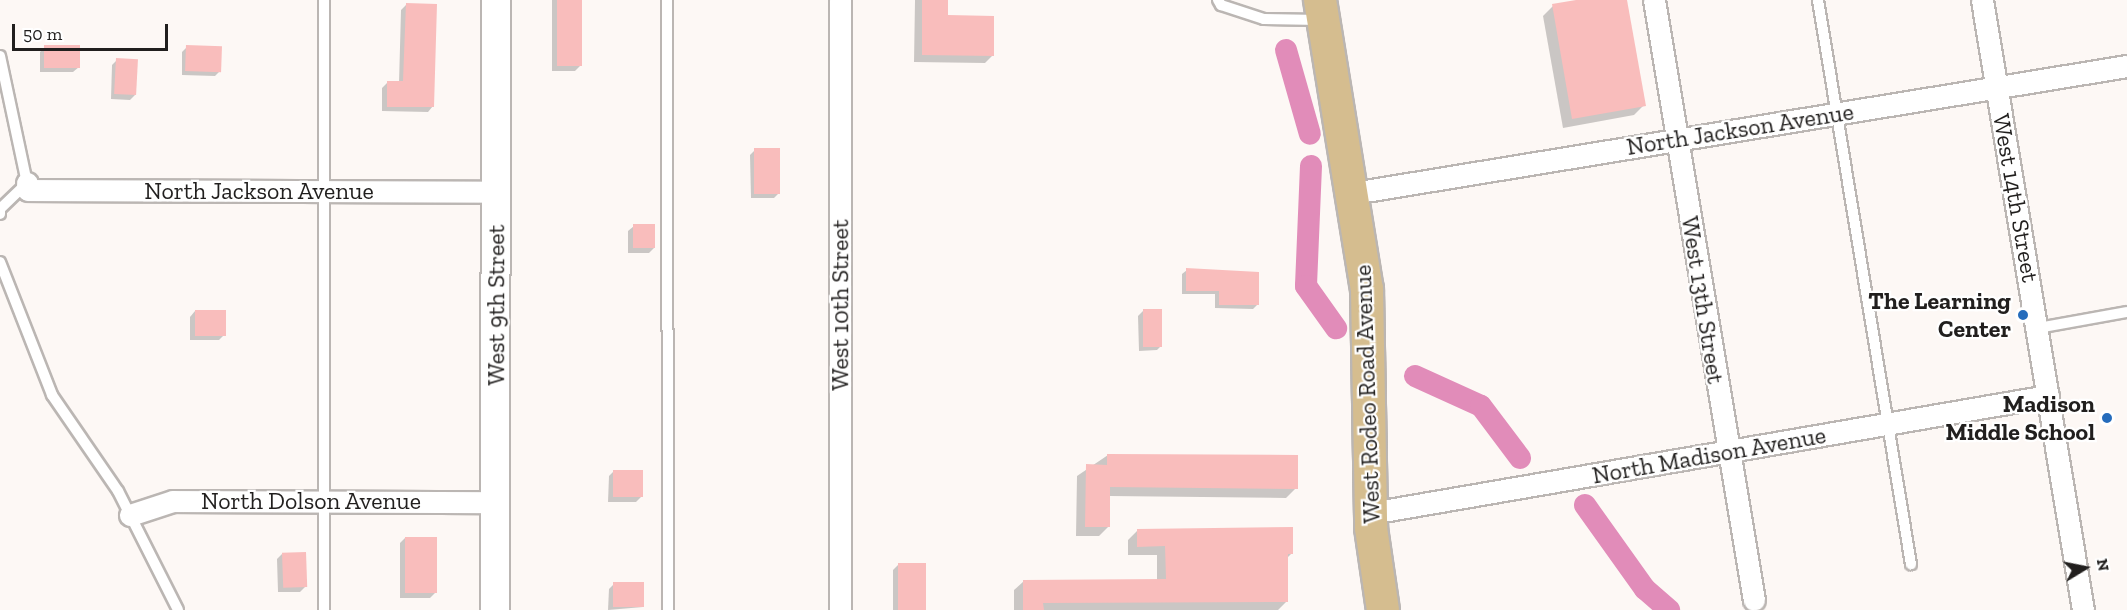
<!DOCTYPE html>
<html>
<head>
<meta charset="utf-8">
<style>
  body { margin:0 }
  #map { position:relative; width:2127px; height:610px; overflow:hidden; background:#fdf8f5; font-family:"Zilla Slab",serif }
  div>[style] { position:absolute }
  .shadow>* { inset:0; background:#0003 }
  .canal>* { height:22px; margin:-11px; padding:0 11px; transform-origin:11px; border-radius:11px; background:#e18cb9 }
  .building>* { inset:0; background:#f9bdbc; transform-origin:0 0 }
  .roads { filter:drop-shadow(2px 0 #bbb6b3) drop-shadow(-2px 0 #bbb6b3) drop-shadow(0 2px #bbb6b3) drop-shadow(0 -2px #bbb6b3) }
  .lane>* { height:10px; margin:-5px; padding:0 5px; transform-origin:5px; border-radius:5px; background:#fff }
  .street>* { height:21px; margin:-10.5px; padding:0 10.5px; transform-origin:10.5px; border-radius:10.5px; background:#fff }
  .secondary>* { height:28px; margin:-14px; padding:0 14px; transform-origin:14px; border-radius:14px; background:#fff }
  .primary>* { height:32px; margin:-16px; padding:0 16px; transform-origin:16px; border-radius:16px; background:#d5bd8f }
  .dots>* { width:16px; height:16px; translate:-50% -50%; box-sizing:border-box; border:3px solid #fff; border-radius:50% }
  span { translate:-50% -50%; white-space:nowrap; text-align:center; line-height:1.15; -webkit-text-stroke:4.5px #fff; paint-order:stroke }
  .street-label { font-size:24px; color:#211f1e }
  .poi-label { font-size:24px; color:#211f1e; font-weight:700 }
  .right { translate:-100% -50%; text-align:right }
  .north { position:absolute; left:2055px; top:538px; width:60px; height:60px; -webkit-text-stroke:4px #fff; paint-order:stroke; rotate:80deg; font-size:16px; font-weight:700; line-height:24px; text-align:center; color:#211f1e }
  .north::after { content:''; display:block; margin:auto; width:21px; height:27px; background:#211f1e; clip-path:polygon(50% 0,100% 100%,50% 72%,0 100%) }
  .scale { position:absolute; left:12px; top:24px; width:156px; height:27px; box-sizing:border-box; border:3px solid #211f1e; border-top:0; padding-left:8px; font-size:18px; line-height:21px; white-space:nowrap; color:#211f1e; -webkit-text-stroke:4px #fff; paint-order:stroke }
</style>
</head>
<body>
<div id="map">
  <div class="shadow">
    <i style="clip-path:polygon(552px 0,581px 0,580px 66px,575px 71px,552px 71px)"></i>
    <i style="clip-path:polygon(915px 0,947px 0,947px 17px,993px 55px,985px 63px,914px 62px)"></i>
    <i style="clip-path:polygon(1584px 0,1626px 0,1644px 105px,1634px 115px,1563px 128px,1543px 16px,1553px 6px)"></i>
    <i style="clip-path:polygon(406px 5px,433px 106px,428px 112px,382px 111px,382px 88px,387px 83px,399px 83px,401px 10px)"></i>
    <i style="clip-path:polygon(45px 47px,79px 67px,73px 72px,40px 72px,40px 52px)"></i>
    <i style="clip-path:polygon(187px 47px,220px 71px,215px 76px,182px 75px,182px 52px)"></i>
    <i style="clip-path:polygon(117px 60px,135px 95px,130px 100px,111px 99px,112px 65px)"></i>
    <i style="clip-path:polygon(755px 150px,779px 193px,774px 198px,751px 198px,750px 155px)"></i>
    <i style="clip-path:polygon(634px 226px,654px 248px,649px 253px,628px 253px,628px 231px)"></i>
    <i style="clip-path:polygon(1187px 270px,1258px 304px,1253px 309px,1215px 308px,1215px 294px,1182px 294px,1182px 274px)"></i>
    <i style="clip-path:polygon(195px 311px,224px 335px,219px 340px,190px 340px,190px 317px)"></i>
    <i style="clip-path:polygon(1143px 311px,1162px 345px,1157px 350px,1139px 351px,1138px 316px)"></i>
    <i style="clip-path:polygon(1108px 455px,1296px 488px,1286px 498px,1109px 496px,1109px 526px,1099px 536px,1076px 536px,1077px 476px)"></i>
    <i style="clip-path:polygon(614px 471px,641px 497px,636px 502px,608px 502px,609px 476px)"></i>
    <i style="clip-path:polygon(1137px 531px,1292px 553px,1287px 558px,1287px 601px,1278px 610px,1014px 610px,1014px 590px,1024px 581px,1157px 581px,1157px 555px,1128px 555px,1128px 540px)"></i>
    <i style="clip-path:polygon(405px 538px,435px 593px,430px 598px,400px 598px,400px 543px)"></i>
    <i style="clip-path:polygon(282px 554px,305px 587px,300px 592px,278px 592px,277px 559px)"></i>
    <i style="clip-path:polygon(898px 565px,924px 610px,893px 610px,893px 570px)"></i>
    <i style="clip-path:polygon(614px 584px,643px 607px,608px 610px,609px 589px)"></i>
  </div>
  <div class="canal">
    <i style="left:1286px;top:50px;width:87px;rotate:74.1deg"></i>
    <i style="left:1311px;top:166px;width:120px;rotate:92.4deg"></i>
    <i style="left:1306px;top:286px;width:52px;rotate:54.5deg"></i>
    <i style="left:1415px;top:376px;width:72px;rotate:24.4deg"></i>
    <i style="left:1481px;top:406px;width:65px;rotate:53.1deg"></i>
    <i style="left:1585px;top:505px;width:103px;rotate:54.5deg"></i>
    <i style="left:1645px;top:589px;width:32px;rotate:41deg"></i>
  </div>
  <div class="building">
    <i style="left:557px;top:0;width:25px;height:66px"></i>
    <i style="clip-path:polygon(922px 0,948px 0,948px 15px,994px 16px,994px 56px,922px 55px)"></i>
    <i style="clip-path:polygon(1576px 0,1627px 0,1646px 106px,1572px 119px,1552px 4px)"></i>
    <i style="clip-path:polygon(406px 3px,437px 4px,434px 107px,387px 107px,387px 81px,403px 81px)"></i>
    <i style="left:80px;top:45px;width:23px;height:36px;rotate:90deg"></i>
    <i style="left:186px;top:45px;width:36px;height:26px;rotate:2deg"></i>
    <i style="left:116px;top:58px;width:22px;height:36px;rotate:3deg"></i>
    <i style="left:754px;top:148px;width:26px;height:46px"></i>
    <i style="left:633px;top:224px;width:22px;height:24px"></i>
    <i style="clip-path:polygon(1186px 268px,1259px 272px,1259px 305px,1219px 305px,1219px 291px,1186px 291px)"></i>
    <i style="left:1143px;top:309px;width:19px;height:38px"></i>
    <i style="left:195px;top:310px;width:31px;height:26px"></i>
    <i style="clip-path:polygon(1107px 454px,1298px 455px,1298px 489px,1110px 487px,1110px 527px,1085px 527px,1086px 464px,1107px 465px)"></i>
    <i style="left:613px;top:470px;width:30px;height:27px"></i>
    <i style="clip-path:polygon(1293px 527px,1293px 554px,1288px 554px,1288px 602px,1043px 603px,1044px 610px,1023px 610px,1023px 580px,1166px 579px,1165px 546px,1137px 547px,1137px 529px)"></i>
    <i style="left:405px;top:537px;width:32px;height:56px"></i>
    <i style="left:306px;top:552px;width:35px;height:24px;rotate:88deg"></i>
    <i style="left:898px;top:563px;width:28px;height:47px"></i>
    <i style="left:613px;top:582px;width:31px;height:25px"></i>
  </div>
  <div class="roads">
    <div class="lane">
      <i style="left:667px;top:0;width:610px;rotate:89.91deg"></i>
      <i style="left:1218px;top:0;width:6px;rotate:59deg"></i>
      <i style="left:1221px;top:5px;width:45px;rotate:18deg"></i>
      <i style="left:1264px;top:19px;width:56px;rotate:1deg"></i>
      <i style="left:1818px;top:0;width:572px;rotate:80.64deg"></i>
      <i style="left:0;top:56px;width:130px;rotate:78deg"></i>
      <i style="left:27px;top:183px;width:37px;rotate:136deg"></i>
      <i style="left:0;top:209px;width:5px;rotate:90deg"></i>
      <i style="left:0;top:262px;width:143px;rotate:68.6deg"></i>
      <i style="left:52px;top:395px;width:116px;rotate:55.5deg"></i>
      <i style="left:118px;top:491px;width:133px;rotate:63.2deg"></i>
      <i style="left:2038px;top:328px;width:90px;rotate:-10.2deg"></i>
      <i style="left:324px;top:610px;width:610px;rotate:-90deg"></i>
    </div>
    <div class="street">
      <i style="left:840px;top:0;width:610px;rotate:90deg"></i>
      <i style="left:1654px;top:0;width:608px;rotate:80.54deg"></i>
      <i style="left:1982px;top:0;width:618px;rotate:80.6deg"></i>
      <i style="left:27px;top:183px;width:7px;rotate:82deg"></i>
      <i style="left:28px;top:190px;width:468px;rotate:0.2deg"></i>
      <i style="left:1353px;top:193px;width:784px;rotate:-9.32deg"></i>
      <i style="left:1371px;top:513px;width:687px;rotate:-9.81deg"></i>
      <i style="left:130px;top:515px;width:45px;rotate:-18deg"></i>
      <i style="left:173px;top:501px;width:322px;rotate:0.2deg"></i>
    </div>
    <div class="secondary">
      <i style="left:495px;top:610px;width:610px;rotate:-89.91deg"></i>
    </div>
    <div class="primary">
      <i style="left:1320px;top:0;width:293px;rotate:80.8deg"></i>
      <i style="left:1367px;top:289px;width:239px;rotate:89deg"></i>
      <i style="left:1371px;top:528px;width:83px;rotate:81.7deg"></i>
    </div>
  </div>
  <div class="dots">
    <i style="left:2023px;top:315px;background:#256cbc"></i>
    <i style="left:2107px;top:418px;background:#256cbc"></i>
  </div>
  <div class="street-label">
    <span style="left:1740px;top:129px;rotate:-9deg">North Jackson Avenue</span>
    <span style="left:259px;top:191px">North Jackson Avenue</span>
    <span style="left:2016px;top:198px;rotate:80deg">West 14th Street</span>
    <span style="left:1703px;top:300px;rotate:81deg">West 13th Street</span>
    <span style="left:496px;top:305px;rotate:-90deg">West 9th Street</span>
    <span style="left:840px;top:305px;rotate:-90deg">West 10th Street</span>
    <span style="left:1367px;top:394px;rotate:-92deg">West Rodeo Road Avenue</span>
    <span style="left:1709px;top:455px;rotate:-10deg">North Madison Avenue</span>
    <span style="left:311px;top:501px">North Dolson Avenue</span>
  </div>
  <div class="poi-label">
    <span class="right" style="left:2011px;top:315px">The Learning<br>Center</span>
    <span class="right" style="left:2095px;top:418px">Madison<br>Middle School</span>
  </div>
  <div class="north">N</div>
  <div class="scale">50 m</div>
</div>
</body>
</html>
